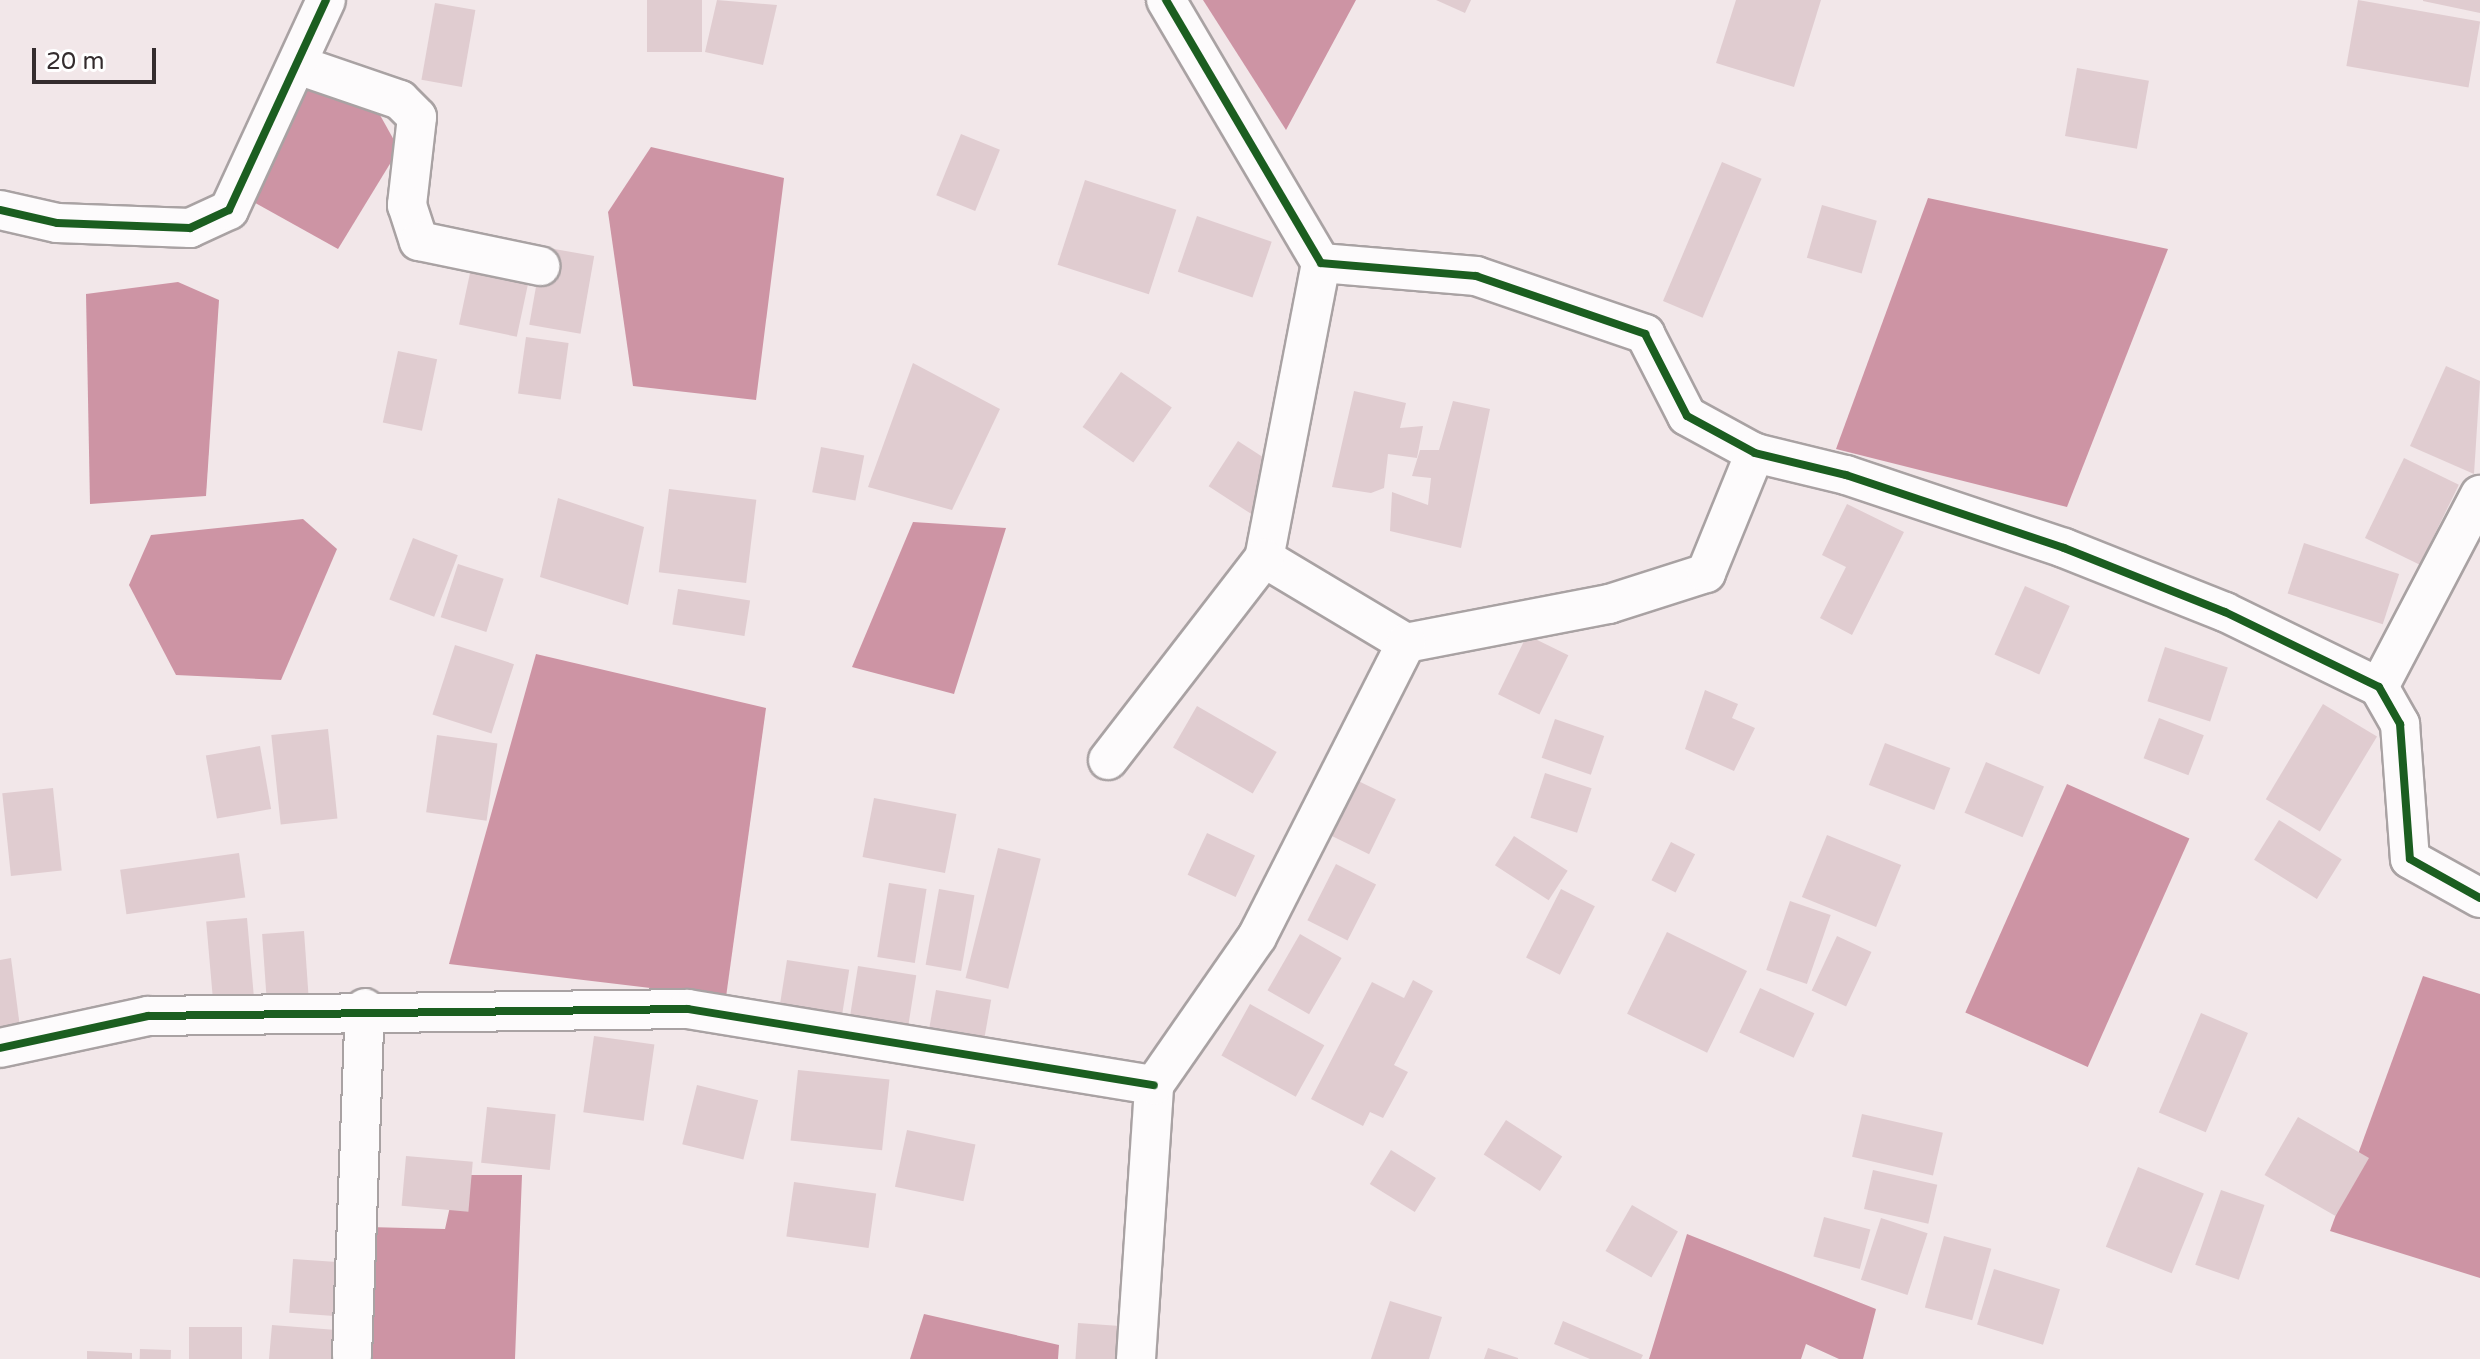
<!DOCTYPE html>
<html>
<head>
<meta charset="utf-8">
<style>
  body { margin:0 }
  #map { position:relative; width:2480px; height:1359px; overflow:hidden; background:#f2e7e9; font-family:"Varela Round",sans-serif }
  div>[style] { position:absolute }
  .water>* { inset:0; background:#cd94a4; transform-origin:0 0 }
  .building>* { inset:0; background:#e0ccd0; transform-origin:0 0 }
  .roads { filter:drop-shadow(2px 0 #a9a2a3) drop-shadow(-2px 0 #a9a2a3) drop-shadow(0 2px #a9a2a3) drop-shadow(0 -2px #a9a2a3) }
  .street>* { height:38px; margin:-19px; padding:0 19px; transform-origin:19px; border-radius:19px; background:#fdfbfc }
  .cycleway>* { height:8px; margin:-4px; padding:0 4px; transform-origin:4px; border-radius:4px; background:#1b5e20 }
  span { translate:-50% -50%; white-space:nowrap; text-align:center; line-height:1.15; -webkit-text-stroke:8px #fff; paint-order:stroke }
  .scale { position:absolute; left:32px; top:48px; width:124px; height:36px; box-sizing:border-box; border:4px solid #342c2e; border-top:0; padding-left:10px; font-size:24px; line-height:28px; white-space:nowrap; color:#342c2e; -webkit-text-stroke:6px #fff; paint-order:stroke }
</style>
</head>
<body>
<div id="map">
  <div class="water">
    <i style="clip-path:polygon(1203px 0,1356px 0,1286px 130px)"></i>
    <i style="clip-path:polygon(300px 76px,376px 108px,399px 149px,338px 249px,248px 199px)"></i>
    <i style="clip-path:polygon(651px 147px,784px 178px,756px 400px,633px 386px,608px 212px)"></i>
    <i style="clip-path:polygon(1928px 198px,2168px 249px,2067px 507px,1836px 449px)"></i>
    <i style="clip-path:polygon(178px 282px,219px 300px,206px 496px,90px 504px,86px 294px)"></i>
    <i style="clip-path:polygon(303px 519px,337px 549px,281px 680px,176px 675px,129px 585px,151px 535px)"></i>
    <i style="clip-path:polygon(913px 522px,1006px 528px,954px 694px,852px 667px)"></i>
    <i style="clip-path:polygon(536px 654px,766px 708px,726px 997px,449px 964px)"></i>
    <i style="left:2067px;top:784px;width:134px;height:250px;rotate:24deg"></i>
    <i style="clip-path:polygon(2423px 976px,2480px 994px,2480px 1278px,2330px 1231px)"></i>
    <i style="clip-path:polygon(457px 1175px,522px 1175px,515px 1359px,354px 1359px,368px 1227px,445px 1229px)"></i>
    <i style="clip-path:polygon(1687px 1234px,1876px 1309px,1863px 1359px,1839px 1359px,1806px 1344px,1801px 1359px,1649px 1359px)"></i>
    <i style="clip-path:polygon(924px 1314px,1059px 1345px,1058px 1359px,910px 1359px)"></i>
  </div>
  <div class="building">
    <i style="left:647px;top:0;width:55px;height:52px"></i>
    <i style="clip-path:polygon(717px 0,777px 5px,763px 65px,705px 52px)"></i>
    <i style="clip-path:polygon(1436px 0,1471px 0,1465px 13px)"></i>
    <i style="clip-path:polygon(1736px 0,1821px 0,1794px 87px,1716px 63px)"></i>
    <i style="left:2358px;top:0;width:124px;height:67px;rotate:10deg"></i>
    <i style="clip-path:polygon(2423px 0,2480px 0,2480px 13px,2423px 1px)"></i>
    <i style="left:435px;top:3px;width:41px;height:78px;rotate:10deg"></i>
    <i style="left:2077px;top:68px;width:73px;height:69px;rotate:10deg"></i>
    <i style="left:961px;top:134px;width:42px;height:66px;rotate:22deg"></i>
    <i style="left:1722px;top:162px;width:43px;height:151px;rotate:23deg"></i>
    <i style="left:1085px;top:180px;width:96px;height:89px;rotate:18deg"></i>
    <i style="left:1822px;top:205px;width:57px;height:55px;rotate:16deg"></i>
    <i style="left:1197px;top:216px;width:79px;height:59px;rotate:19deg"></i>
    <i style="left:543px;top:247px;width:52px;height:79px;rotate:10deg"></i>
    <i style="left:473px;top:259px;width:59px;height:67px;rotate:12deg"></i>
    <i style="left:526px;top:337px;width:43px;height:57px;rotate:8deg"></i>
    <i style="left:398px;top:351px;width:40px;height:73px;rotate:12deg"></i>
    <i style="clip-path:polygon(913px 363px,1000px 409px,952px 510px,868px 487px)"></i>
    <i style="clip-path:polygon(2446px 366px,2480px 381px,2474px 474px,2410px 446px)"></i>
    <i style="left:1121px;top:372px;width:62px;height:67px;rotate:35deg"></i>
    <i style="clip-path:polygon(1354px 391px,1406px 403px,1400px 428px,1423px 426px,1417px 458px,1388px 454px,1384px 488px,1371px 493px,1332px 487px)"></i>
    <i style="clip-path:polygon(1453px 401px,1490px 409px,1461px 548px,1390px 531px,1392px 492px,1428px 505px,1431px 478px,1412px 476px,1420px 450px,1439px 450px)"></i>
    <i style="left:1238px;top:441px;width:51px;height:54px;rotate:33deg"></i>
    <i style="left:821px;top:447px;width:44px;height:46px;rotate:11deg"></i>
    <i style="left:2404px;top:458px;width:61px;height:89px;rotate:26deg"></i>
    <i style="left:669px;top:489px;width:88px;height:84px;rotate:7deg"></i>
    <i style="clip-path:polygon(558px 498px,644px 527px,628px 605px,540px 577px)"></i>
    <i style="clip-path:polygon(1847px 504px,1904px 532px,1852px 635px,1820px 618px,1846px 567px,1822px 555px)"></i>
    <i style="left:413px;top:538px;width:48px;height:66px;rotate:21deg"></i>
    <i style="left:2304px;top:543px;width:100px;height:53px;rotate:18deg"></i>
    <i style="left:458px;top:564px;width:48px;height:56px;rotate:18deg"></i>
    <i style="left:2025px;top:586px;width:49px;height:75px;rotate:24deg"></i>
    <i style="left:678px;top:589px;width:73px;height:36px;rotate:9deg"></i>
    <i style="left:1527px;top:635px;width:46px;height:66px;rotate:26deg"></i>
    <i style="left:455px;top:645px;width:62px;height:73px;rotate:18deg"></i>
    <i style="left:2165px;top:647px;width:66px;height:57px;rotate:18deg"></i>
    <i style="clip-path:polygon(1705px 690px,1738px 704px,1732px 718px,1755px 728px,1734px 771px,1685px 749px)"></i>
    <i style="left:2323px;top:704px;width:63px;height:111px;rotate:31deg"></i>
    <i style="left:1197px;top:706px;width:92px;height:48px;rotate:30deg"></i>
    <i style="left:2159px;top:718px;width:48px;height:43px;rotate:21deg"></i>
    <i style="left:1555px;top:719px;width:52px;height:41px;rotate:19deg"></i>
    <i style="left:328px;top:729px;width:90px;height:57px;rotate:84deg"></i>
    <i style="left:437px;top:735px;width:61px;height:78px;rotate:8deg"></i>
    <i style="left:1885px;top:743px;width:70px;height:45px;rotate:21deg"></i>
    <i style="left:260px;top:746px;width:64px;height:55px;rotate:80deg"></i>
    <i style="left:1986px;top:762px;width:63px;height:55px;rotate:23deg"></i>
    <i style="left:1545px;top:773px;width:49px;height:47px;rotate:18deg"></i>
    <i style="left:1350px;top:777px;width:51px;height:61px;rotate:26deg"></i>
    <i style="left:53px;top:788px;width:83px;height:51px;rotate:84deg"></i>
    <i style="left:874px;top:798px;width:84px;height:60px;rotate:11deg"></i>
    <i style="left:2279px;top:820px;width:74px;height:47px;rotate:32deg"></i>
    <i style="left:1207px;top:833px;width:53px;height:46px;rotate:25deg"></i>
    <i style="left:1827px;top:835px;width:80px;height:67px;rotate:22deg"></i>
    <i style="left:1514px;top:836px;width:64px;height:35px;rotate:33deg"></i>
    <i style="left:1671px;top:842px;width:27px;height:43px;rotate:27deg"></i>
    <i style="left:998px;top:848px;width:44px;height:134px;rotate:14deg"></i>
    <i style="left:239px;top:853px;width:45px;height:120px;rotate:82deg"></i>
    <i style="left:1336px;top:864px;width:45px;height:63px;rotate:27deg"></i>
    <i style="left:889px;top:883px;width:38px;height:75px;rotate:9deg"></i>
    <i style="left:939px;top:889px;width:36px;height:77px;rotate:10deg"></i>
    <i style="left:1561px;top:889px;width:38px;height:77px;rotate:27deg"></i>
    <i style="left:1790px;top:901px;width:43px;height:73px;rotate:19deg"></i>
    <i style="left:247px;top:918px;width:84px;height:41px;rotate:85deg"></i>
    <i style="left:304px;top:931px;width:67px;height:42px;rotate:86deg"></i>
    <i style="left:1667px;top:932px;width:89px;height:91px;rotate:26deg"></i>
    <i style="left:1300px;top:934px;width:48px;height:65px;rotate:30deg"></i>
    <i style="left:1837px;top:936px;width:38px;height:60px;rotate:25deg"></i>
    <i style="clip-path:polygon(11px 958px,21px 1035px,0 1038px,0 960px)"></i>
    <i style="left:787px;top:960px;width:63px;height:56px;rotate:9deg"></i>
    <i style="left:858px;top:966px;width:59px;height:63px;rotate:9deg"></i>
    <i style="clip-path:polygon(1413px 980px,1433px 991px,1394px 1065px,1408px 1072px,1383px 1118px,1370px 1112px,1363px 1126px,1311px 1099px,1372px 982px,1404px 998px)"></i>
    <i style="left:1760px;top:988px;width:60px;height:49px;rotate:25deg"></i>
    <i style="left:936px;top:990px;width:56px;height:54px;rotate:10deg"></i>
    <i style="left:1250px;top:1004px;width:85px;height:59px;rotate:29deg"></i>
    <i style="left:2201px;top:1013px;width:51px;height:108px;rotate:23deg"></i>
    <i style="left:594px;top:1036px;width:61px;height:77px;rotate:8deg"></i>
    <i style="left:798px;top:1070px;width:92px;height:71px;rotate:6deg"></i>
    <i style="left:697px;top:1085px;width:63px;height:61px;rotate:14deg"></i>
    <i style="left:487px;top:1107px;width:69px;height:56px;rotate:6deg"></i>
    <i style="left:1862px;top:1114px;width:83px;height:44px;rotate:13deg"></i>
    <i style="left:2298px;top:1117px;width:82px;height:67px;rotate:30deg"></i>
    <i style="left:1506px;top:1120px;width:67px;height:41px;rotate:33deg"></i>
    <i style="left:907px;top:1130px;width:70px;height:58px;rotate:12deg"></i>
    <i style="left:1391px;top:1150px;width:53px;height:40px;rotate:32deg"></i>
    <i style="left:406px;top:1156px;width:67px;height:50px;rotate:5deg"></i>
    <i style="left:2138px;top:1167px;width:71px;height:86px;rotate:22deg"></i>
    <i style="left:1873px;top:1170px;width:66px;height:40px;rotate:13deg"></i>
    <i style="left:794px;top:1182px;width:83px;height:55px;rotate:8deg"></i>
    <i style="left:2221px;top:1190px;width:46px;height:79px;rotate:19deg"></i>
    <i style="left:1632px;top:1205px;width:53px;height:53px;rotate:30deg"></i>
    <i style="left:1824px;top:1217px;width:48px;height:41px;rotate:15deg"></i>
    <i style="left:1881px;top:1218px;width:49px;height:65px;rotate:18deg"></i>
    <i style="left:1944px;top:1236px;width:49px;height:74px;rotate:15deg"></i>
    <i style="left:293px;top:1259px;width:55px;height:54px;rotate:4deg"></i>
    <i style="left:1994px;top:1269px;width:69px;height:58px;rotate:17deg"></i>
    <i style="clip-path:polygon(1390px 1301px,1442px 1317px,1429px 1359px,1371px 1359px)"></i>
    <i style="clip-path:polygon(1563px 1321px,1643px 1355px,1641px 1359px,1590px 1359px,1554px 1344px)"></i>
    <i style="left:1078px;top:1323px;width:49px;height:36px;rotate:4deg"></i>
    <i style="clip-path:polygon(272px 1325px,349px 1331px,347px 1359px,269px 1359px)"></i>
    <i style="left:189px;top:1327px;width:53px;height:32px"></i>
    <i style="clip-path:polygon(1488px 1348px,1518px 1358px,1518px 1359px,1484px 1359px)"></i>
    <i style="left:140px;top:1349px;width:31px;height:10px;rotate:2deg"></i>
    <i style="clip-path:polygon(87px 1351px,132px 1353px,132px 1359px,87px 1359px)"></i>
  </div>
  <div class="roads">
    <div class="street">
      <i style="left:1166px;top:0;width:305px;rotate:59.5deg"></i>
      <i style="left:1321px;top:263px;width:156px;rotate:4.8deg"></i>
      <i style="left:1476px;top:276px;width:179px;rotate:18.9deg"></i>
      <i style="left:1645px;top:334px;width:92px;rotate:62.9deg"></i>
      <i style="left:1687px;top:416px;width:77px;rotate:28.6deg"></i>
      <i style="left:1755px;top:453px;width:94px;rotate:13.6deg"></i>
      <i style="left:1846px;top:475px;width:230px;rotate:18.5deg"></i>
      <i style="left:2064px;top:548px;width:173px;rotate:21.7deg"></i>
      <i style="left:2225px;top:612px;width:171px;rotate:26deg"></i>
      <i style="left:2379px;top:687px;width:43px;rotate:60.4deg"></i>
      <i style="left:2400px;top:724px;width:135px;rotate:85.8deg"></i>
      <i style="left:2410px;top:859px;width:80px;rotate:29.1deg"></i>
      <i style="left:298px;top:65px;width:108px;rotate:18.9deg"></i>
      <i style="left:400px;top:100px;width:24px;rotate:45deg"></i>
      <i style="left:417px;top:117px;width:89px;rotate:96.5deg"></i>
      <i style="left:407px;top:205px;width:38px;rotate:72deg"></i>
      <i style="left:419px;top:241px;width:124px;rotate:11.7deg"></i>
      <i style="left:0;top:210px;width:58px;rotate:12.8deg"></i>
      <i style="left:57px;top:223px;width:133px;rotate:2.2deg"></i>
      <i style="left:190px;top:228px;width:43px;rotate:-24.8deg"></i>
      <i style="left:229px;top:210px;width:231px;rotate:-65.2deg"></i>
      <i style="left:1321px;top:263px;width:300px;rotate:100.9deg"></i>
      <i style="left:1264px;top:558px;width:165px;rotate:30.9deg"></i>
      <i style="left:1406px;top:643px;width:207px;rotate:-10.9deg"></i>
      <i style="left:1609px;top:604px;width:102px;rotate:-17.7deg"></i>
      <i style="left:1706px;top:573px;width:130px;rotate:-67.8deg"></i>
      <i style="left:2379px;top:687px;width:217px;rotate:-62.3deg"></i>
      <i style="left:1108px;top:760px;width:255px;rotate:-52.3deg"></i>
      <i style="left:0;top:1048px;width:151px;rotate:-12.2deg"></i>
      <i style="left:148px;top:1016px;width:540px;rotate:-0.74deg"></i>
      <i style="left:688px;top:1009px;width:472px;rotate:9.3deg"></i>
      <i style="left:352px;top:1356px;width:348px;rotate:-87.9deg"></i>
      <i style="left:1136px;top:1359px;width:275px;rotate:-86.2deg"></i>
      <i style="left:1154px;top:1085px;width:180px;rotate:-55.2deg"></i>
      <i style="left:1257px;top:937px;width:330px;rotate:-63.1deg"></i>
    </div>
  </div>
  <div class="cycleway">
    <i style="left:1166px;top:0;width:305px;rotate:59.5deg"></i>
    <i style="left:1321px;top:263px;width:156px;rotate:4.8deg"></i>
    <i style="left:1476px;top:276px;width:179px;rotate:18.9deg"></i>
    <i style="left:1645px;top:334px;width:92px;rotate:62.9deg"></i>
    <i style="left:1687px;top:416px;width:77px;rotate:28.6deg"></i>
    <i style="left:1755px;top:453px;width:94px;rotate:13.6deg"></i>
    <i style="left:1846px;top:475px;width:230px;rotate:18.5deg"></i>
    <i style="left:2064px;top:548px;width:173px;rotate:21.7deg"></i>
    <i style="left:2225px;top:612px;width:171px;rotate:26deg"></i>
    <i style="left:2379px;top:687px;width:43px;rotate:60.4deg"></i>
    <i style="left:2400px;top:724px;width:135px;rotate:85.8deg"></i>
    <i style="left:2410px;top:859px;width:80px;rotate:29.1deg"></i>
    <i style="left:0;top:210px;width:58px;rotate:12.8deg"></i>
    <i style="left:57px;top:223px;width:133px;rotate:2.2deg"></i>
    <i style="left:190px;top:228px;width:43px;rotate:-24.8deg"></i>
    <i style="left:229px;top:210px;width:231px;rotate:-65.2deg"></i>
    <i style="left:0;top:1048px;width:151px;rotate:-12.2deg"></i>
    <i style="left:148px;top:1016px;width:540px;rotate:-0.74deg"></i>
    <i style="left:688px;top:1009px;width:472px;rotate:9.3deg"></i>
  </div>
  <div class="scale">20 m</div>
</div>
</body>
</html>
